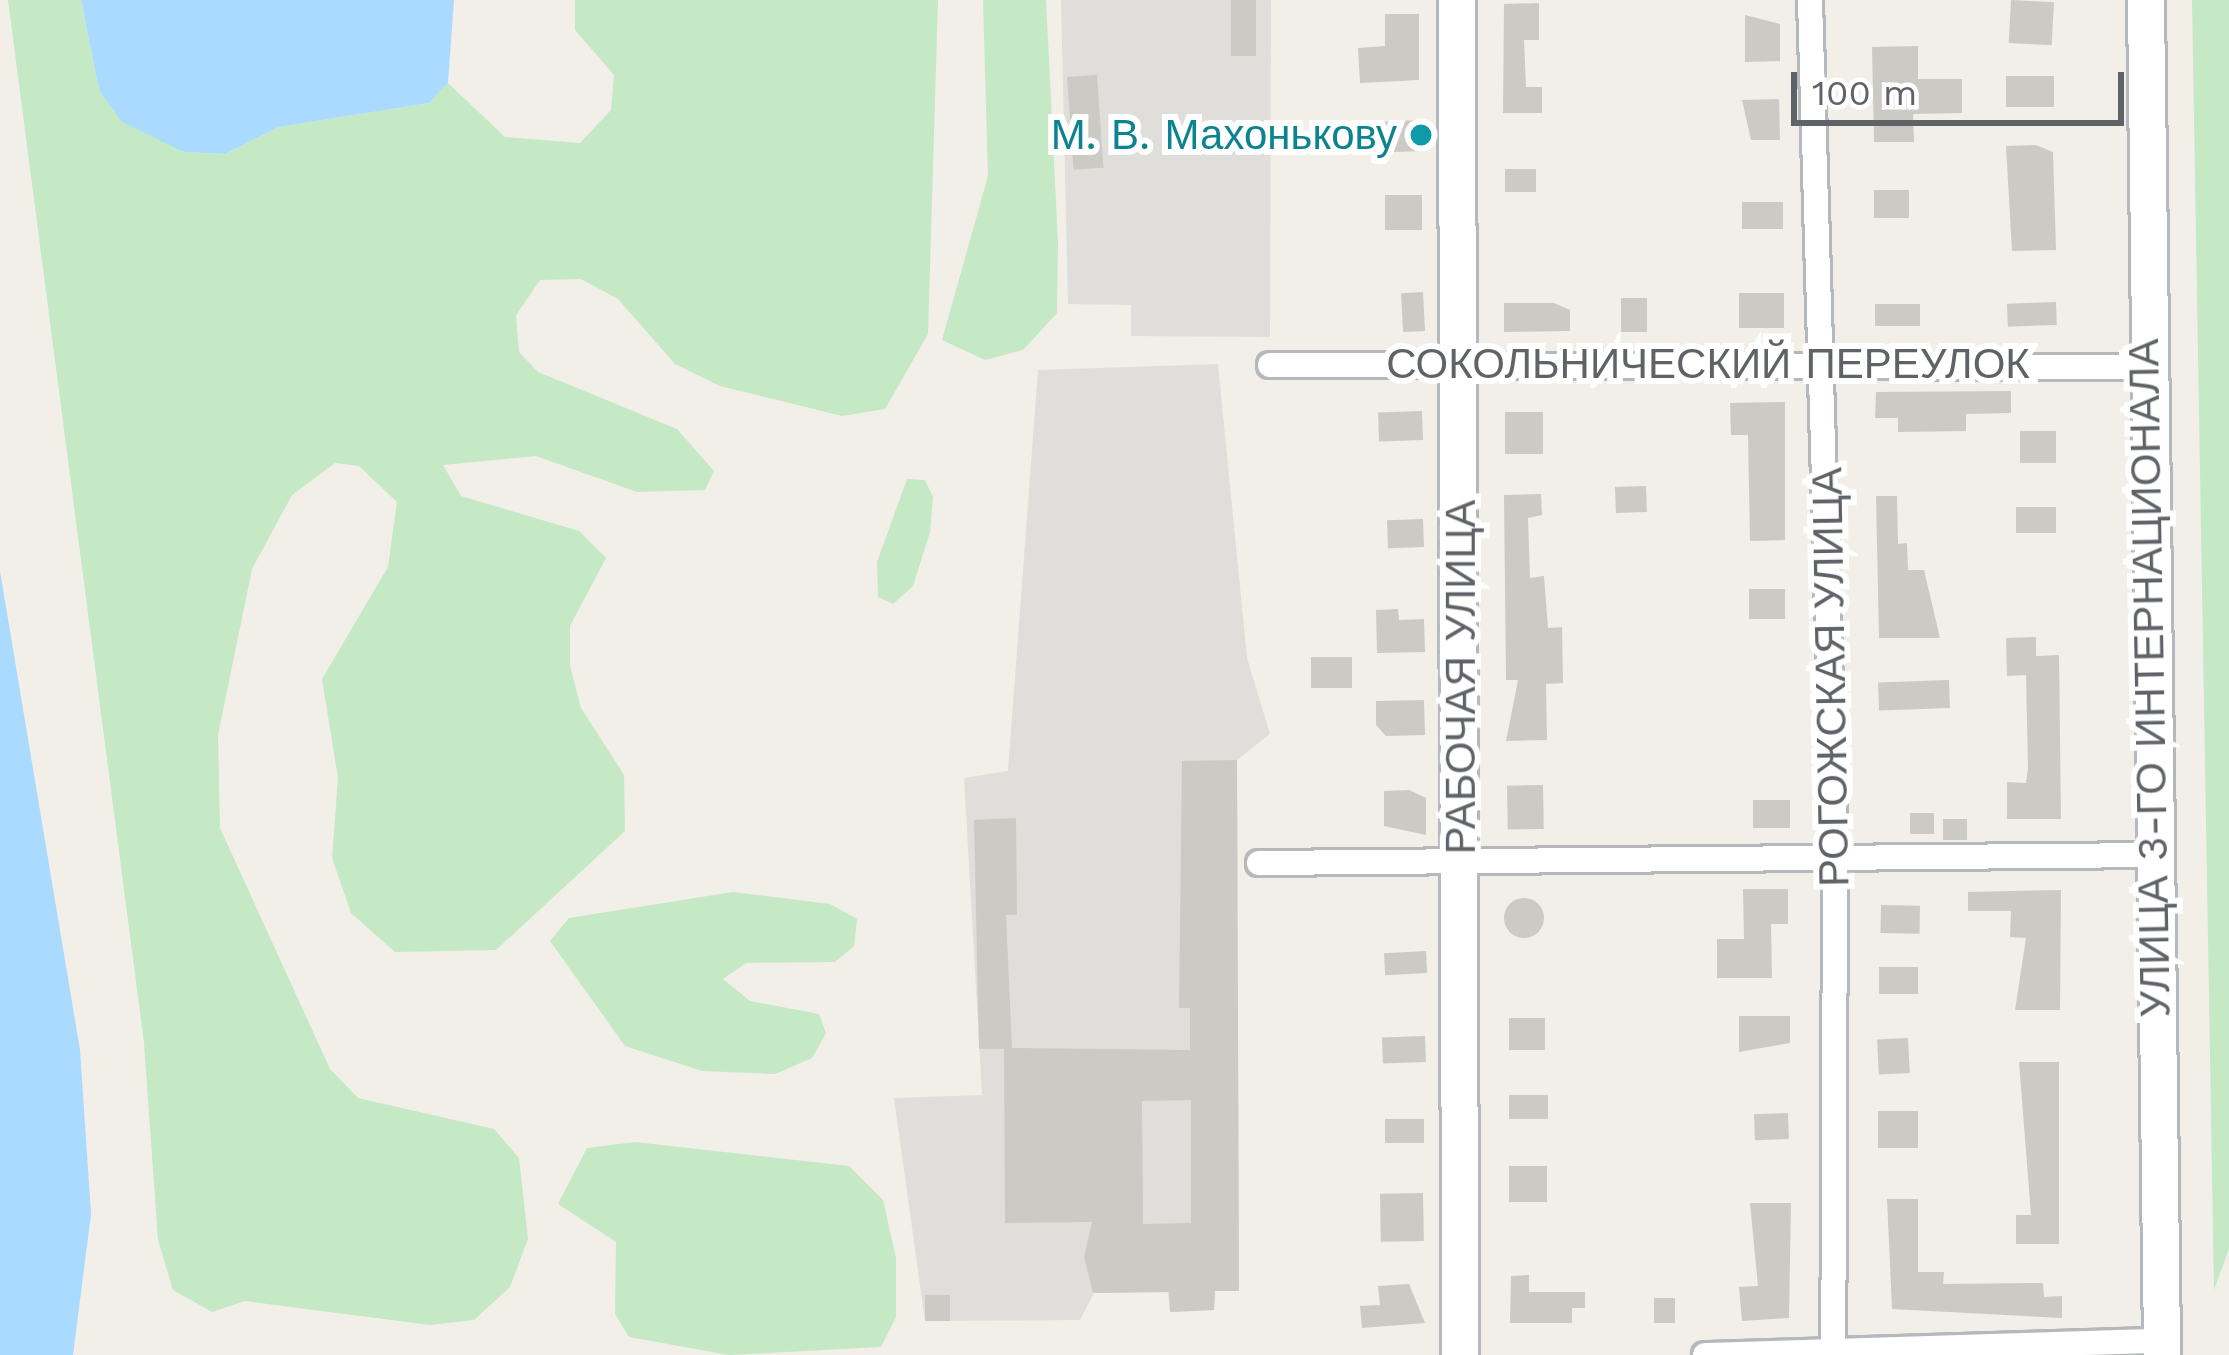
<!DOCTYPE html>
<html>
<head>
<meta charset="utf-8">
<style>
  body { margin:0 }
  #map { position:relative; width:2229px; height:1355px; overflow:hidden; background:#f1efe8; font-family:"Work Sans",sans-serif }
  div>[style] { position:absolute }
  .industrial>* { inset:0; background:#e0deda }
  .green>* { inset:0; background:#c5e8c5 }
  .water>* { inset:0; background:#aadaff }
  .building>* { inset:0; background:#cccac5; transform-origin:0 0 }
  .round { border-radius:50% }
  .roads { filter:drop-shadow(3px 0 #b5b8bc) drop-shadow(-3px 0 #b5b8bc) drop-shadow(0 3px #b5b8bc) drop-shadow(0 -3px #b5b8bc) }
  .minor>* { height:24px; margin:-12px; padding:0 12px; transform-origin:12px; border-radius:12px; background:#fff }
  .secondary>* { height:36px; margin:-18px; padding:0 18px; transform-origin:18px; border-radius:18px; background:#fff }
  .dots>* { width:33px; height:33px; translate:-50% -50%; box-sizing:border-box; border:6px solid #fff; border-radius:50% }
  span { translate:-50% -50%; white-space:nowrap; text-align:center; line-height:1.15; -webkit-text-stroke:12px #fff; paint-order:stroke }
  .culture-label { font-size:42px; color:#0d838f }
  .right { translate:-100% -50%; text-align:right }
  .street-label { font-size:42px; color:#5f6368 }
  .scale { position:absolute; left:1791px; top:72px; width:333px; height:54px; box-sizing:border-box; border:6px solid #5f6368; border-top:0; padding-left:15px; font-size:36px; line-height:42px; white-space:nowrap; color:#5f6368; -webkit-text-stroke:9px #fff; paint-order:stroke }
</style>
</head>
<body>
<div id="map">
  <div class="industrial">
    <i style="clip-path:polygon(1061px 0,1271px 0,1270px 337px,1131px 336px,1131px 305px,1068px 304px)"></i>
    <i style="clip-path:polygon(1218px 364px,1247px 658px,1270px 734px,1237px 760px,1239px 1291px,1215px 1291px,1214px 1310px,1170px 1312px,1168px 1292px,1094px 1293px,1080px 1320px,925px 1321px,894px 1098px,982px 1095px,964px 778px,1008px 771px,1038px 370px)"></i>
  </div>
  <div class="green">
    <i style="clip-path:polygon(8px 0,81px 0,99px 90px,184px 152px,225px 154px,278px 127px,429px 103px,448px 83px,505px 137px,580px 143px,611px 110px,614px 75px,575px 30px,575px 0,938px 0,928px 334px,885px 409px,842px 416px,720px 386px,675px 364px,618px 299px,581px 279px,540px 280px,516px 315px,519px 352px,538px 372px,677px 429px,714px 471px,705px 490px,637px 492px,536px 456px,443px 465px,461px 496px,579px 531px,606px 558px,570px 626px,570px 666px,581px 708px,624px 775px,625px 831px,496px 950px,395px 952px,351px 913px,332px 858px,338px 778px,322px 679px,388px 567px,397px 502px,359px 466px,335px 463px,292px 495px,252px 569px,218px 735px,220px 828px,330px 1069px,358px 1098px,494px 1129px,519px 1158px,528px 1239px,510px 1287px,474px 1320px,430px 1325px,245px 1301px,212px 1312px,173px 1290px,158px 1240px,144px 1043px)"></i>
    <i style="clip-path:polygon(983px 0,1046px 0,1058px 242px,1057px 313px,1023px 350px,985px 360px,942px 340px,988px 176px)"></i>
    <i style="clip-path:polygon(2192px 0,2229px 0,2229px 1249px,2214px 1290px)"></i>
    <i style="clip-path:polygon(907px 479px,925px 480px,933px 497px,930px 532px,913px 586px,893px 604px,878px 597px,877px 562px)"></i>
    <i style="clip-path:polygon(733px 892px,830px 904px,857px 919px,854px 946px,835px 962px,746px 963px,723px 979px,750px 1001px,819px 1014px,826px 1033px,812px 1058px,775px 1074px,702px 1071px,625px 1046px,550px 941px,569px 918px)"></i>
    <i style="clip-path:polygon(635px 1142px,849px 1166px,883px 1200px,896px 1258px,896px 1317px,881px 1347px,729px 1355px,629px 1337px,615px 1314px,616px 1242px,558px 1204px,587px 1148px)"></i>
  </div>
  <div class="water">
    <i style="clip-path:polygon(81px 0,454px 0,448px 83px,429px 103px,278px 127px,225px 154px,184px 152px,122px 122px,99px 90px)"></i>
    <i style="clip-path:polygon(0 571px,80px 1050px,91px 1214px,73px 1355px,0 1355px)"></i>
  </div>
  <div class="building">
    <i style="left:1231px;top:0;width:25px;height:56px"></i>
    <i style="left:2011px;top:0;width:43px;height:43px;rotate:3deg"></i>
    <i style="clip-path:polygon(1539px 3px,1539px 40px,1524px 40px,1526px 87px,1542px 87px,1542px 113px,1503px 113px,1504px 4px)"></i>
    <i style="clip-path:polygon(1385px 14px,1419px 14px,1419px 80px,1360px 83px,1358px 48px,1385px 46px)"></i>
    <i style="clip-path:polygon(1745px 15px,1780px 24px,1780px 61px,1745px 62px)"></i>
    <i style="clip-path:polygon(1918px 46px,1918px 79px,1962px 79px,1962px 113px,1913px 114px,1914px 142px,1874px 142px,1872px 47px)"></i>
    <i style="left:1097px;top:75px;width:93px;height:30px;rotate:86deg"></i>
    <i style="left:2054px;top:76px;width:31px;height:48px;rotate:90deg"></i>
    <i style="clip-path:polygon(1779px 99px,1780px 140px,1751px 140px,1742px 100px)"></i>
    <i style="left:1421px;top:120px;width:31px;height:49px;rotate:88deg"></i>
    <i style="clip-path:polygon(2036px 145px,2053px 152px,2056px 250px,2012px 251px,2006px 146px)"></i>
    <i style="left:1505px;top:169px;width:31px;height:23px"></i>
    <i style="left:1874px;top:190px;width:35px;height:28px"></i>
    <i style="left:1422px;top:195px;width:35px;height:37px;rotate:90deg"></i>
    <i style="left:1742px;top:202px;width:41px;height:27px"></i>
    <i style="left:1423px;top:292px;width:39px;height:22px;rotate:87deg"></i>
    <i style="left:1739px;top:293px;width:45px;height:35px"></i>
    <i style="left:1621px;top:298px;width:26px;height:34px"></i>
    <i style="left:2056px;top:302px;width:23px;height:49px;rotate:88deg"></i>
    <i style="clip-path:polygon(1504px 303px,1554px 303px,1570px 310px,1570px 331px,1504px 332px)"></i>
    <i style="left:1920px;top:304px;width:22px;height:45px;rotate:90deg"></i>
    <i style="clip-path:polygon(2011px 391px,2011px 413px,1966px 414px,1966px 431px,1898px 432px,1898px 418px,1875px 418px,1876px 392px)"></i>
    <i style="clip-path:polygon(1785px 402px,1785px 540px,1750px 541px,1748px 435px,1731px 435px,1730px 403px)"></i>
    <i style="left:1422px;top:411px;width:29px;height:44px;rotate:88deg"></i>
    <i style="left:1505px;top:412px;width:38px;height:42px"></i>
    <i style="left:2020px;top:431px;width:36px;height:32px"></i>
    <i style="left:1646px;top:486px;width:26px;height:31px;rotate:88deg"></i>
    <i style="clip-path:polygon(1541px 494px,1542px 515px,1528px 518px,1530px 578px,1544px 576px,1548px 628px,1562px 627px,1563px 683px,1546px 684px,1547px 740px,1506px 741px,1518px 680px,1506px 680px,1504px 495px)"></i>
    <i style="clip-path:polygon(1876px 496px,1897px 496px,1898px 544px,1907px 543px,1908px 570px,1924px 570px,1940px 638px,1879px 638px)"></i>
    <i style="left:2016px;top:507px;width:40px;height:26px"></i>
    <i style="left:1423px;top:519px;width:28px;height:36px;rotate:88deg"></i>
    <i style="left:1749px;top:589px;width:36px;height:30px"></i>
    <i style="clip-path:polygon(1398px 609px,1399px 620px,1424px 619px,1425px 652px,1377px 653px,1376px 610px)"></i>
    <i style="clip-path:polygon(2036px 637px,2036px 656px,2059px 655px,2061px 819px,2007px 819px,2007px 782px,2026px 783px,2028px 768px,2026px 675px,2007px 676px,2006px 638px)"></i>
    <i style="left:1311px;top:657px;width:41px;height:31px"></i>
    <i style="left:1949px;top:680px;width:28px;height:71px;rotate:88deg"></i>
    <i style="clip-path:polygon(1424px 700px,1425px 735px,1386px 736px,1376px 725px,1376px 701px)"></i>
    <i style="clip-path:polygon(evenodd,1237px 760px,1239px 1291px,1215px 1291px,1214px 1310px,1170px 1312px,1169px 1292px,1093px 1293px,1084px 1257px,1092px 1222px,1005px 1223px,1004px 1049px,979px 1049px,974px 820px,1016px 818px,1017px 915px,1006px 915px,1012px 1048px,1190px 1050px,1190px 1008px,1179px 1008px,1182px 761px,1237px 760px,1191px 1100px,1191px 1223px,1143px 1224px,1142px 1101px,1191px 1100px)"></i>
    <i style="left:1543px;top:785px;width:44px;height:36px;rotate:89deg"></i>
    <i style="clip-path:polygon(1409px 790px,1426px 798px,1426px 835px,1384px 826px,1384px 791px)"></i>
    <i style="left:1790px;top:800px;width:28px;height:37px;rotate:90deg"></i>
    <i style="left:1910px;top:813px;width:24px;height:21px"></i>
    <i style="left:1943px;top:819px;width:24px;height:21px"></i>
    <i style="clip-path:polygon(1743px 889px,1788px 889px,1788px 924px,1771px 924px,1772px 978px,1717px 978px,1717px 939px,1744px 939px)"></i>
    <i style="clip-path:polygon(2061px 890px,2060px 1010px,2015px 1010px,2026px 938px,2010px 937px,2011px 911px,1968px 911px,1968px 892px)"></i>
    <i class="round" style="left:1504px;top:898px;width:40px;height:40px"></i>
    <i style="left:1881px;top:905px;width:39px;height:28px;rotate:1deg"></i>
    <i style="left:1426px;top:951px;width:22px;height:42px;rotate:87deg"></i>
    <i style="left:1918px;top:967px;width:27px;height:39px;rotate:90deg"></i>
    <i style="clip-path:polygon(1739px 1016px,1790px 1016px,1790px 1043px,1739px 1052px)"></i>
    <i style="left:1509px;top:1018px;width:36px;height:32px"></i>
    <i style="left:1425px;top:1036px;width:26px;height:43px;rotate:88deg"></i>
    <i style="left:1908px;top:1038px;width:35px;height:31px;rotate:87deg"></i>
    <i style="clip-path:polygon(2019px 1062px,2059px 1062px,2059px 1244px,2016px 1244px,2016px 1215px,2031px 1215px)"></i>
    <i style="left:1509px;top:1095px;width:39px;height:24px"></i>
    <i style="left:1878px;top:1111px;width:40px;height:37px"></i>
    <i style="left:1788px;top:1113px;width:26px;height:34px;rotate:88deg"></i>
    <i style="left:1424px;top:1119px;width:24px;height:39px;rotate:90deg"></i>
    <i style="left:1509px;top:1166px;width:38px;height:36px"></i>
    <i style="left:1423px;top:1193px;width:48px;height:43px;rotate:89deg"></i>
    <i style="clip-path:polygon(1887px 1199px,1918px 1199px,1918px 1272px,1944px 1272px,1943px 1284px,2043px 1283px,2044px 1297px,2062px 1296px,2062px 1318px,1892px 1309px)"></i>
    <i style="clip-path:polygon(1750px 1203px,1791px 1203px,1789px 1318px,1742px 1321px,1739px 1287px,1758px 1286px)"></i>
    <i style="clip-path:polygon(1529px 1275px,1529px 1292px,1585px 1292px,1585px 1308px,1572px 1308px,1572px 1323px,1510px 1323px,1511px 1276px)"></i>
    <i style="clip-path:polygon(1409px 1284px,1425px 1323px,1362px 1328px,1360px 1306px,1380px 1305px,1378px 1286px)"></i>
    <i style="left:925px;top:1295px;width:25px;height:26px"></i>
    <i style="left:1654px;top:1298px;width:21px;height:25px"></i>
  </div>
  <div class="roads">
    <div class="minor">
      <i style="left:1810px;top:0;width:856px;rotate:88.33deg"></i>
      <i style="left:1835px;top:856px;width:499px;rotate:90.2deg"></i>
      <i style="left:1270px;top:365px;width:875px;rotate:0.13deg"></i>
      <i style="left:1259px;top:863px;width:891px;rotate:-0.51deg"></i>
      <i style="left:1705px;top:1355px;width:457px;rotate:-1.8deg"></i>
    </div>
    <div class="secondary">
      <i style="left:1457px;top:0;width:1355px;rotate:89.87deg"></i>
      <i style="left:2146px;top:0;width:1355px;rotate:89.32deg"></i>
    </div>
  </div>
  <div class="dots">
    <i style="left:1421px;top:135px;background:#0f9aa8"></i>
  </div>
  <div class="culture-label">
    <span class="right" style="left:1397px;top:135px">М. В. Махонькову</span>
  </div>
  <div class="street-label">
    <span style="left:1708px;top:364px">СОКОЛЬНИЧЕСКИЙ ПЕРЕУЛОК</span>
    <span style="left:1461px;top:677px;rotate:-90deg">РАБОЧАЯ УЛИЦА</span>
    <span style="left:1831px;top:677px;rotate:-91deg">РОГОЖСКАЯ УЛИЦА</span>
    <span style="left:2150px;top:678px;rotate:-91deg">УЛИЦА 3-ГО ИНТЕРНАЦИОНАЛА</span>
  </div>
  <div class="scale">100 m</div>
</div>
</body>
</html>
